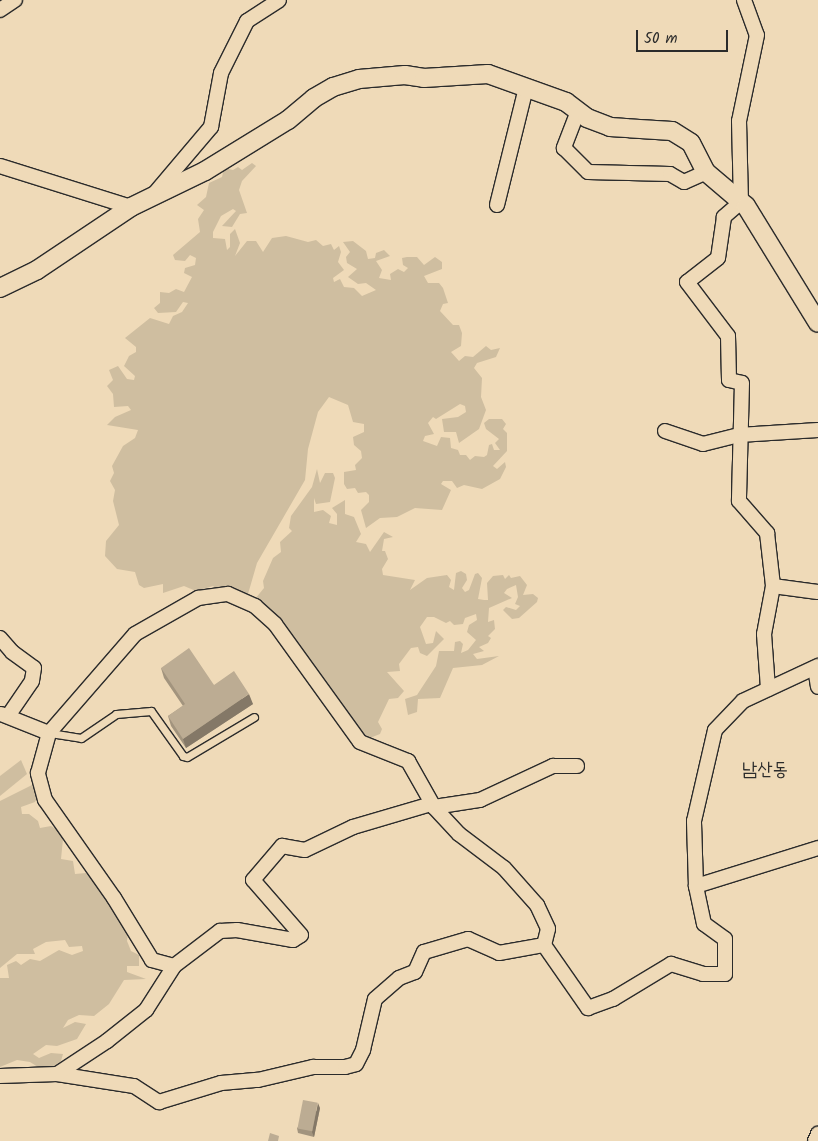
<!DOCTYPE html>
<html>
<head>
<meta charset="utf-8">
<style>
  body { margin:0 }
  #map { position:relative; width:818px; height:1141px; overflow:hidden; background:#efdab8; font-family:Kalam,"Poor Story",sans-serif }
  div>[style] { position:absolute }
  .green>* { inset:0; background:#cfbea0 }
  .roads { filter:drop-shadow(1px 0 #2b2b2b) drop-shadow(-1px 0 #2b2b2b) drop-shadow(0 1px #2b2b2b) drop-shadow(0 -1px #2b2b2b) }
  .service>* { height:7px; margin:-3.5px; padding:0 3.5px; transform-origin:3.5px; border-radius:3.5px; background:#efdab8 }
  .minor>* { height:14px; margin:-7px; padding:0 7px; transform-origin:7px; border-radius:7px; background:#efdab8 }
  .tertiary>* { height:18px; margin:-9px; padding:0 9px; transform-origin:9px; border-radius:9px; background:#efdab8 }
  .wall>* { inset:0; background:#a2947e }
  .shaded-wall>* { inset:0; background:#847867 }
  .building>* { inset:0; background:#bcac93; transform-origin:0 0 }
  span { translate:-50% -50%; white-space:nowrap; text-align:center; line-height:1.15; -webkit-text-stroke:5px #efdab8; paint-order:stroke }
  .quarter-label { font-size:19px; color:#2b2b2b }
  .scale { position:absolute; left:636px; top:30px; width:92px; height:22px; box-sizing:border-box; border:2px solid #2b2b2b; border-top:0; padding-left:6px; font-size:15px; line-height:18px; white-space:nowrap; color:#2b2b2b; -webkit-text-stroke:4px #efdab8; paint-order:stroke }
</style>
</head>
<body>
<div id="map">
  <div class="green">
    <i style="clip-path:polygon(252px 163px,256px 166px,242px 181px,239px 190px,247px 213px,240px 214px,232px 227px,222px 226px,236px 211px,233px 209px,221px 216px,213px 232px,213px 238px,225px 239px,227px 250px,230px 247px,230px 234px,235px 229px,240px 243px,235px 256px,247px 241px,256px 241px,263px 252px,272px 238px,286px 236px,308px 242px,316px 240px,323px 246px,331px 244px,334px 250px,339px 246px,341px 252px,338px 262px,344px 270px,333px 278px,334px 282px,340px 279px,344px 287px,354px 288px,362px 296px,376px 290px,366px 283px,358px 284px,348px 277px,357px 269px,347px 263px,346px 257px,350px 252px,343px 242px,353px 241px,366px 251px,368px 259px,375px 258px,376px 253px,384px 250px,390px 256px,376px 261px,382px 270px,379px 278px,391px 280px,390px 274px,398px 269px,404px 272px,408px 268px,403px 265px,402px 258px,407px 257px,417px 257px,424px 265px,435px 257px,442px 262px,442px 269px,424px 276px,428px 283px,439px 283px,443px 288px,448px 303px,443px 304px,440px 311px,453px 325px,459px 325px,462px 333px,461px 346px,451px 352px,459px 361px,465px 356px,473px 357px,486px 346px,491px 350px,500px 348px,496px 357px,477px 363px,474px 368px,482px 378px,481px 397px,486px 410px,479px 429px,459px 443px,456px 432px,444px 432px,442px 419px,458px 417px,466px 412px,465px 406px,460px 404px,436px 419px,433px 417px,428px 423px,434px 434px,425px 436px,423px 441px,437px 446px,441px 437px,450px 438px,451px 448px,458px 450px,460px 455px,466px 455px,470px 460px,475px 456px,484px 457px,487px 455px,489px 445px,492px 444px,494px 450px,500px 450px,495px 443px,499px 439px,486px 429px,484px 423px,489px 419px,502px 419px,506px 424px,503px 429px,507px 433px,507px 451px,493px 466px,497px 469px,505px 462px,506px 467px,500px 479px,482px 489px,464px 485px,457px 488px,452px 481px,443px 481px,441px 484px,451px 490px,442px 510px,415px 508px,397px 517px,380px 518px,366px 528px,361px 510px,369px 502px,369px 495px,366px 492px,358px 493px,355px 488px,347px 489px,344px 484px,344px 472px,356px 470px,355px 465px,362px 458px,361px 451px,354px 445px,353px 437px,364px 432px,364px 424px,353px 422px,348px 405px,329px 397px,318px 412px,308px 449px,305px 480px,257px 563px,248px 594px,222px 592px,213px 586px,196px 591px,184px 586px,163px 593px,163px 584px,144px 588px,139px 585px,135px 572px,117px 569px,105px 556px,106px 541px,119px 525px,113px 501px,115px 490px,110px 481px,114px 473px,112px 466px,123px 446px,135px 438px,138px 430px,107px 425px,115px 417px,131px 410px,128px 406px,114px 407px,113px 394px,107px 386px,113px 380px,109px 370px,118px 366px,127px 379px,134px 380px,135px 376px,124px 366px,129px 356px,136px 352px,136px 347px,125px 338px,150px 318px,169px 324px,173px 316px,182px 312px,188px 303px,183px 302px,176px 312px,158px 313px,154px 308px,160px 303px,160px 292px,169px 293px,176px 289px,184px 292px,192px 277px,184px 273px,185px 268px,195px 265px,196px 258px,190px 255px,185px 261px,175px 260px,173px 255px,200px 232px,198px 219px,204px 210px,197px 205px,206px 197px,209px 183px,222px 177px,224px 168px,233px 170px,238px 167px,242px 170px)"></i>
    <i style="clip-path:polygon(317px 469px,320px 483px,325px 473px,333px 473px,335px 478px,330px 502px,316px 504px,314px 498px,314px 512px,323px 510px,331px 516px,329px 523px,337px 525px,337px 514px,332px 508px,345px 500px,345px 514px,354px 517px,361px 534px,356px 542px,366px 544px,370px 552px,384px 532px,393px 537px,384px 539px,382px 551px,385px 551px,388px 559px,382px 569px,383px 575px,415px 580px,410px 590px,427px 578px,447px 575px,451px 580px,449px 587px,454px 590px,456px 573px,461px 571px,466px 574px,467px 580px,462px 588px,465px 592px,469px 590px,475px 574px,478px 573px,482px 578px,478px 599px,484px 600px,488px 600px,487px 583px,493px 576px,503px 575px,505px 579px,509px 575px,511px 578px,520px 576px,527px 585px,523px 595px,533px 594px,538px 598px,537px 602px,519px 618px,512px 619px,503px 610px,506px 607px,516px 610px,520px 606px,515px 604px,518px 597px,516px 585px,507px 589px,504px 593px,512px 598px,489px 608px,488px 622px,494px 620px,495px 629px,488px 636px,491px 638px,488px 643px,479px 647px,484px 651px,473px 654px,477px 659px,499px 656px,482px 665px,453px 668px,440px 698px,418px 699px,417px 712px,408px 715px,405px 699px,417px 695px,436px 666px,439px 651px,454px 651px,455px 642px,460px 641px,463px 644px,461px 653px,468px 650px,476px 640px,467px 632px,469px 625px,477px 620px,476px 614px,465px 618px,463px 624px,454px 625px,450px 621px,446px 623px,434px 617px,427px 617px,420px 627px,426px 644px,433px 643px,436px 631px,444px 639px,427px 656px,420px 653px,418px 647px,411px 648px,399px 664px,400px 671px,387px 672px,404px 691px,398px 698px,389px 699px,378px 722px,382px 729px,380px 734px,370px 738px,364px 739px,255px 599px,264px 588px,263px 581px,273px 558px,281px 552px,280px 542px,292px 531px,289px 528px,291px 516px,312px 487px)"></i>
    <i style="clip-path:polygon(21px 760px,27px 774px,0 796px,0 776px)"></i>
    <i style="clip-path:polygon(34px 784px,38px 796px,35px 802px,21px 807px,22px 814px,29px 814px,38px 821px,40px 828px,51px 826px,59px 831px,63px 839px,61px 859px,73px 861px,75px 874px,86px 873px,97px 880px,128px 934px,127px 941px,131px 951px,139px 955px,139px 966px,127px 966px,127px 972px,146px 979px,124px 980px,109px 1004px,94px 1016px,79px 1015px,68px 1020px,63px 1028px,75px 1022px,86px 1024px,77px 1039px,57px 1046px,46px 1045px,33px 1054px,39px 1058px,51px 1053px,63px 1054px,61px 1061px,52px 1067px,38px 1067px,30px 1062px,17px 1060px,0 1067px,0 978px,9px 978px,7px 965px,16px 961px,21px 965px,30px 959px,40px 961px,59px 950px,72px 955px,83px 951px,82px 946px,69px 947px,65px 940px,46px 942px,33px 949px,35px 954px,17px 954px,0 968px,0 801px)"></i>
  </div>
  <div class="roads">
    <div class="service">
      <i style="left:50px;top:733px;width:31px;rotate:9deg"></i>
      <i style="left:81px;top:738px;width:42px;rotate:-34.4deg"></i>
      <i style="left:116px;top:714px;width:35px;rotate:-5deg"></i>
      <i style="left:151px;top:711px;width:55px;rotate:54.6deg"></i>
      <i style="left:183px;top:756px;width:4px;rotate:14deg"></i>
      <i style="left:187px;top:757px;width:78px;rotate:-30.8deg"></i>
    </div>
    <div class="minor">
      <i style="left:744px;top:0;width:37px;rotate:70deg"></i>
      <i style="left:757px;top:35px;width:88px;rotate:101.8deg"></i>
      <i style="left:739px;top:121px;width:81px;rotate:88.6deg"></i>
      <i style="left:741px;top:202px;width:23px;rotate:139deg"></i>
      <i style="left:724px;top:217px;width:41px;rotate:98.3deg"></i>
      <i style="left:718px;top:258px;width:39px;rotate:142deg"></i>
      <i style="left:687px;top:282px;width:68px;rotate:52.8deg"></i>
      <i style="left:728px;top:336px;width:44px;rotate:88.7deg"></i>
      <i style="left:729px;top:380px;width:13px;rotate:13deg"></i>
      <i style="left:742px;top:383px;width:118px;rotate:91.5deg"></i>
      <i style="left:739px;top:501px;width:43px;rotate:48.8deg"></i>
      <i style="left:767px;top:533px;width:53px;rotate:83.5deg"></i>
      <i style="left:773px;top:586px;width:49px;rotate:100.6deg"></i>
      <i style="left:764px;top:634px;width:55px;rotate:85.8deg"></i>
      <i style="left:0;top:10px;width:18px;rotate:-34deg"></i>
      <i style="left:578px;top:111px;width:40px;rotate:111deg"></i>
      <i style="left:564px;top:148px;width:34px;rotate:45deg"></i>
      <i style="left:588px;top:172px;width:82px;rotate:1.4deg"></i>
      <i style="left:670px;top:174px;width:16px;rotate:30deg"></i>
      <i style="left:684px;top:182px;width:24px;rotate:-24deg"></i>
      <i style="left:0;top:166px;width:137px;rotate:17.4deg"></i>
      <i style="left:155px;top:193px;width:87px;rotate:-49.7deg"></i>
      <i style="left:211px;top:127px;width:55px;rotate:-79.5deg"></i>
      <i style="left:221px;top:73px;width:58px;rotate:-63.4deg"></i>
      <i style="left:247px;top:21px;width:38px;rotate:-33deg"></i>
      <i style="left:497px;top:205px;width:121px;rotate:-76.1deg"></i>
      <i style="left:665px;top:431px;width:40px;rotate:18.9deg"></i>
      <i style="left:703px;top:444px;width:37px;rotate:-14deg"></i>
      <i style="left:739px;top:435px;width:79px;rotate:-3.6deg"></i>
      <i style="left:773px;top:586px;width:45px;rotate:7.6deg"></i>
      <i style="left:0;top:638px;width:18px;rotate:49deg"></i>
      <i style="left:12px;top:652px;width:27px;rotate:36deg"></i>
      <i style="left:34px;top:668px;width:13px;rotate:99deg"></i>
      <i style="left:32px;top:681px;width:42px;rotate:124.4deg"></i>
      <i style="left:815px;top:668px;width:19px;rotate:81deg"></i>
      <i style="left:1px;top:714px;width:52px;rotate:21.6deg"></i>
      <i style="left:696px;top:886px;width:128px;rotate:-17.3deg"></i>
      <i style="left:174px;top:966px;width:23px;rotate:-165deg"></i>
      <i style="left:152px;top:960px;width:73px;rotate:-121.5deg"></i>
      <i style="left:114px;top:898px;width:120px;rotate:-125.1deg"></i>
      <i style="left:45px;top:800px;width:28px;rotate:-105deg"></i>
      <i style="left:38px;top:773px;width:41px;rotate:-74.6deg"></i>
      <i style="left:49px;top:733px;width:131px;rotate:-49deg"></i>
      <i style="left:135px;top:634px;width:73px;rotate:-29.7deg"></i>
      <i style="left:198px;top:598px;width:30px;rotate:-8deg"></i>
      <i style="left:228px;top:594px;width:30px;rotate:24deg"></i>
      <i style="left:255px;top:606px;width:27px;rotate:42deg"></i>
      <i style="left:275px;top:624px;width:145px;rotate:54.2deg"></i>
      <i style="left:360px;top:742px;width:52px;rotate:21.6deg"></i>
      <i style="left:408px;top:761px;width:53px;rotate:60.5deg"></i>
      <i style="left:434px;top:807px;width:47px;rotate:-8.7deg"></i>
      <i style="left:480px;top:800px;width:81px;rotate:-25deg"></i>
      <i style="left:553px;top:766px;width:24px"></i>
      <i style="left:57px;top:1074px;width:78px;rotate:8.9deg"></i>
      <i style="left:134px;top:1086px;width:30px;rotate:33deg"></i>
      <i style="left:159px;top:1102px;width:65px;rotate:-17deg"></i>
      <i style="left:221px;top:1083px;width:37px;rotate:-5deg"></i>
      <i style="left:258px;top:1080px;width:57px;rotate:-13.3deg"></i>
      <i style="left:313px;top:1067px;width:32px"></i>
      <i style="left:345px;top:1067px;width:11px;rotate:-15deg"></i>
      <i style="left:356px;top:1064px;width:16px;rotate:-63deg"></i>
      <i style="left:363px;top:1050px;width:52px;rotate:-76.8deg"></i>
      <i style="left:375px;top:999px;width:32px;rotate:-41deg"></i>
      <i style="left:399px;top:978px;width:17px;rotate:-21deg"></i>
      <i style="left:415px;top:972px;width:22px;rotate:-66deg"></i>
      <i style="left:424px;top:952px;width:46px;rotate:-16.5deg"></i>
      <i style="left:468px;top:939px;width:34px;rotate:24deg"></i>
      <i style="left:499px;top:953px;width:46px;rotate:-10.1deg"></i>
      <i style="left:0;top:1076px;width:57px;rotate:-2deg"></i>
      <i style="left:57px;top:1074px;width:60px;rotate:-33.4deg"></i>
      <i style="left:107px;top:1041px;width:50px;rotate:-38.5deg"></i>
      <i style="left:146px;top:1010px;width:52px;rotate:-57.5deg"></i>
      <i style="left:174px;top:966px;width:58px;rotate:-37.3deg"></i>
      <i style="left:220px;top:931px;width:17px;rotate:-3deg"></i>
      <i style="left:237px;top:930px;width:57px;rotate:10.1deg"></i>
      <i style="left:293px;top:940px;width:9px;rotate:-32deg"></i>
      <i style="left:301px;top:935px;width:73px;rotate:-131.1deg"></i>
      <i style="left:253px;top:880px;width:45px;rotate:-49.5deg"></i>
      <i style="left:282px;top:846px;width:23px;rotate:10deg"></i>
      <i style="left:305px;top:850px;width:53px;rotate:-25.6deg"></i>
      <i style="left:353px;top:827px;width:81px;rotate:-16.4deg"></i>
      <i style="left:431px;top:804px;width:41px;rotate:47deg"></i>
      <i style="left:459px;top:834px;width:56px;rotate:37.1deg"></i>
      <i style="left:504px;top:868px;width:50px;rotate:48.3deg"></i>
      <i style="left:537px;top:905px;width:26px;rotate:65deg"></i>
      <i style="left:548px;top:929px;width:16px;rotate:104deg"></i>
      <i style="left:544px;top:945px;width:77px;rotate:55.1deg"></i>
      <i style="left:588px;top:1008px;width:27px;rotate:-20deg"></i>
      <i style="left:613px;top:999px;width:68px;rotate:-31.1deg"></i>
      <i style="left:671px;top:964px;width:34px;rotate:17deg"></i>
      <i style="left:703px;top:974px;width:22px"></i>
      <i style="left:725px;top:974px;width:35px;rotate:-90deg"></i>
      <i style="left:725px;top:939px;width:26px;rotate:-144deg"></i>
      <i style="left:704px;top:924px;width:39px;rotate:-102deg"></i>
      <i style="left:696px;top:886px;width:65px;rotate:-91.8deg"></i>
      <i style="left:694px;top:821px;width:93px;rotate:-77deg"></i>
      <i style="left:715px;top:730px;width:40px;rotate:-46deg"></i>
      <i style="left:743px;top:701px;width:83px;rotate:-25deg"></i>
      <i style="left:815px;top:1141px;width:8px;rotate:-67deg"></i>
    </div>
    <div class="tertiary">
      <i style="left:0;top:288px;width:41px;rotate:-25.9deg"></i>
      <i style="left:37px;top:270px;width:113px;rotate:-33.8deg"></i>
      <i style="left:131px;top:207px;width:82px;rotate:-25.9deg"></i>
      <i style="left:205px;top:171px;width:97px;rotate:-31.6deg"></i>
      <i style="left:288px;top:120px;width:34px;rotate:-40deg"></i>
      <i style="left:314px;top:98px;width:22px;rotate:-30deg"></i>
      <i style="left:333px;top:87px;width:27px;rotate:-17deg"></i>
      <i style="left:359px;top:79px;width:46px;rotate:-5deg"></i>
      <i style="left:405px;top:75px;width:19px;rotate:9deg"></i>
      <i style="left:424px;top:78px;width:64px;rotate:-3.6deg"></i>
      <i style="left:488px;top:74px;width:83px;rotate:19.7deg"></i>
      <i style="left:566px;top:102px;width:26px;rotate:37deg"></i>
      <i style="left:587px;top:118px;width:25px;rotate:21deg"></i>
      <i style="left:610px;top:127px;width:62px;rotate:3.7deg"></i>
      <i style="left:672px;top:131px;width:22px;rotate:32deg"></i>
      <i style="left:691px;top:143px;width:33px;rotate:63deg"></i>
      <i style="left:706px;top:172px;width:52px;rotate:40.4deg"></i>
      <i style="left:746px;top:206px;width:137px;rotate:58.4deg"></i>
    </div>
  </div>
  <div class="wall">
    <i style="clip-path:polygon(161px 668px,214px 685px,253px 704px,186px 748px,171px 726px,168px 716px,183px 706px,164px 678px)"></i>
    <i style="clip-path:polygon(320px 1108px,314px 1137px,298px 1133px,297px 1128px)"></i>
  </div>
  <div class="shaded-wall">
    <i style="clip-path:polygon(249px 694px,253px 704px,186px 748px,183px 739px)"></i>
    <i style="clip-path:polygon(318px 1103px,320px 1108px,314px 1137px,312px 1132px)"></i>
  </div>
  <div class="building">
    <i style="clip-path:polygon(189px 648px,214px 685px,234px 671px,249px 694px,183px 739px,168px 716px,185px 704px,161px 668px)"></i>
    <i style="left:303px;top:1100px;width:15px;height:29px;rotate:11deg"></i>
    <i style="clip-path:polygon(270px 1133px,279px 1136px,278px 1141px,268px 1141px)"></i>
  </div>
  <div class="quarter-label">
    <span style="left:765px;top:771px">남산동</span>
  </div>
  <div class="scale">50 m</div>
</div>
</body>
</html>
